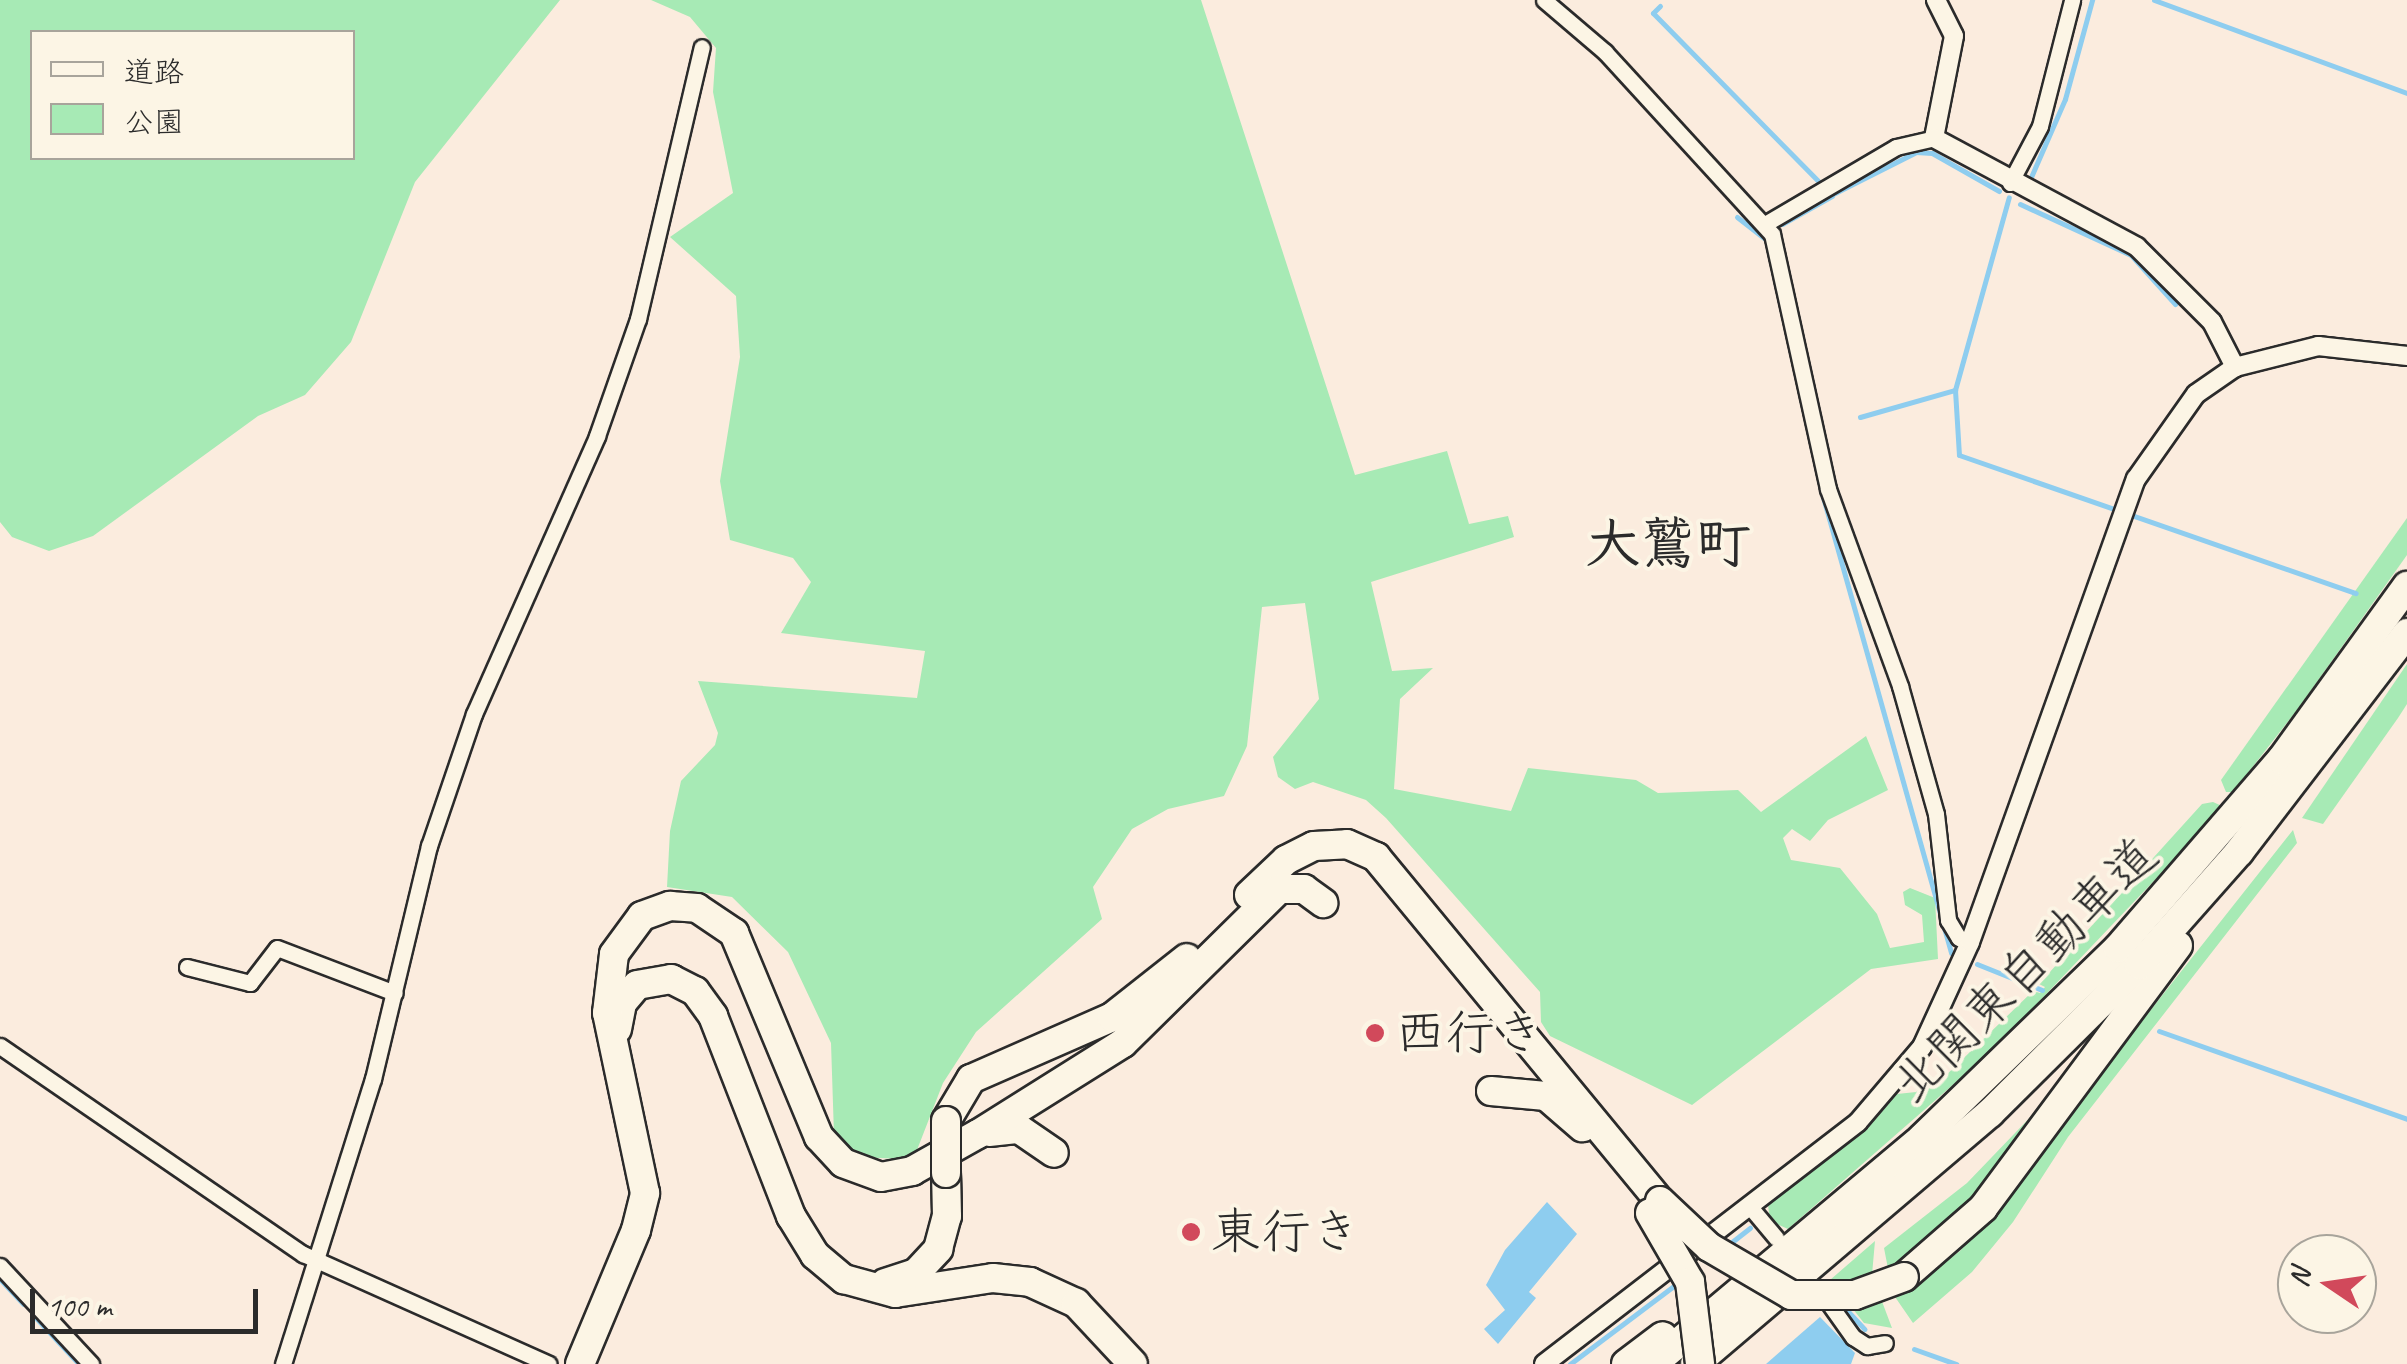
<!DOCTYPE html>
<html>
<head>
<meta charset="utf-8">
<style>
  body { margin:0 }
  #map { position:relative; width:2407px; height:1364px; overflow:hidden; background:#fbecde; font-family:Caveat,"Klee One",sans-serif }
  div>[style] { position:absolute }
  .green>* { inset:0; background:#a7eab5 }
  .water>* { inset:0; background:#8ecdef }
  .stream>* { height:5px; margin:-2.5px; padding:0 2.5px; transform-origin:2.5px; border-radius:2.5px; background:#8ecdef }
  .roads { filter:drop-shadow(2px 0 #2b2b2b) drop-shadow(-2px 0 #2b2b2b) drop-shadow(0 2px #2b2b2b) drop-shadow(0 -2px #2b2b2b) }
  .minor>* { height:15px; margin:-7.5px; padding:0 7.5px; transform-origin:7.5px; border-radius:7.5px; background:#fcf5e5 }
  .tertiary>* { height:18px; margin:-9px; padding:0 9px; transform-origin:9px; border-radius:9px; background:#fcf5e5 }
  .motorway>* { height:28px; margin:-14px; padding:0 14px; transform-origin:14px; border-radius:14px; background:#fcf5e5 }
  .bridges { filter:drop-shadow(2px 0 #2b2b2b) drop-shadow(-2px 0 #2b2b2b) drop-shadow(0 2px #2b2b2b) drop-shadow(0 -2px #2b2b2b) }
  .motorway-bridge>* { height:28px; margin:-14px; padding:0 14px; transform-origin:14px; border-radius:14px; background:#fcf5e5 }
  .dots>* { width:28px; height:28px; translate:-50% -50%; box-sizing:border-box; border:5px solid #fcf5e5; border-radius:50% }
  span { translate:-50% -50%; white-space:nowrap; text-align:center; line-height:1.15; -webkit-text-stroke:8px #fcf5e5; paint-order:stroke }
  .street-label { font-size:50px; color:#2b2b2b }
  .poi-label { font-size:50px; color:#2b2b2b }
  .left { translate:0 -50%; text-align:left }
  .quarter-label { font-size:55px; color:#2b2b2b; font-weight:700 }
  .legend { position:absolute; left:30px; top:30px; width:325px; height:130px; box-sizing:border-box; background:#fcf5e5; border:2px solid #a8a49b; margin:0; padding:12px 18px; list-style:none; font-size:30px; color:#2b2b2b }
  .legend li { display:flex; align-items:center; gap:20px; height:50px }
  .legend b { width:50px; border:2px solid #a8a49b }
  .north { position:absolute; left:2277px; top:1234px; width:100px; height:100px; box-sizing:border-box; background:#fcf5e5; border:2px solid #a8a49b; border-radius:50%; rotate:283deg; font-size:28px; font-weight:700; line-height:40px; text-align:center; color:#2b2b2b }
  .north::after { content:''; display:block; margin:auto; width:35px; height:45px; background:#d1495b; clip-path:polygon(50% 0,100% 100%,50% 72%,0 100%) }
  .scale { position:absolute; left:30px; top:1289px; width:228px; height:45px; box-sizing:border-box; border:5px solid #2b2b2b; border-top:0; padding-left:12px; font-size:30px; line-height:35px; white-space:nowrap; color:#2b2b2b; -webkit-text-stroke:8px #fcf5e5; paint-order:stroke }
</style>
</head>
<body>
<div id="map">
  <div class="green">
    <i style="clip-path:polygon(evenodd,0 0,560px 0,415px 182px,351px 342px,305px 395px,258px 416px,93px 536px,49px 551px,12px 537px,0 522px,0 0,32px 32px,352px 32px,352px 158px,32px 158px,32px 32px)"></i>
    <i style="clip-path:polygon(651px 0,1201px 0,1355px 475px,1447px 451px,1469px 524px,1508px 516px,1514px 537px,1371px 582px,1392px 671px,1433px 668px,1400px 699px,1394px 789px,1511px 811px,1528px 768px,1636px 780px,1658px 793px,1738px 790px,1761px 812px,1866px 736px,1888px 790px,1828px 820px,1810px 841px,1792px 829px,1783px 838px,1791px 860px,1840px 868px,1877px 914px,1890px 948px,1924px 942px,1922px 915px,1905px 905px,1903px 892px,1910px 888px,1935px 898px,1938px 959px,1871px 969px,1692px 1105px,1550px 1036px,1541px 1022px,1540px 992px,1386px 818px,1366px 800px,1313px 782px,1295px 789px,1278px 777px,1273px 757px,1319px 699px,1305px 603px,1262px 607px,1247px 746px,1224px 796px,1168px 809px,1132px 829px,1093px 887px,1102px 919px,976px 1032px,943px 1083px,917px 1150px,901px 1159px,858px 1157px,834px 1135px,831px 1043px,788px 952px,732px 897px,667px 887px,670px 831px,681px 781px,715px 745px,718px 733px,698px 681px,917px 698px,925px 651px,781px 633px,811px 582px,793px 558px,730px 540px,720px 481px,740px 357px,736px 296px,670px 237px,733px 193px,713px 92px,716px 48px,690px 17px)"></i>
    <i style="clip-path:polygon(2407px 518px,2407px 555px,2297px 710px,2233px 792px,2226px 792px,2221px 780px)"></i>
    <i style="clip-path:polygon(2407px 664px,2407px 704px,2398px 718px,2323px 824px,2302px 818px)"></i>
    <i style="clip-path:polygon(2213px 802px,2222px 806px,2190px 843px,1995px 1048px,1788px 1229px,1770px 1221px,1768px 1205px,1897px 1094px,1916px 1092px,1931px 1077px,1939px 1082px,2033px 991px,2040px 993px,2045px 987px,2039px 984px,2202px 804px)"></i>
    <i style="clip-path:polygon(2293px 830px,2297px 843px,2068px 1137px,2013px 1222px,1972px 1272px,1913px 1323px,1893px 1294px,1884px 1248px,1967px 1183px,2037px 1110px,1975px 1202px,1897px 1272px,1905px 1291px,1960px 1251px)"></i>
    <i style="clip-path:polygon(1875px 1241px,1872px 1275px,1892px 1328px,1864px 1323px,1830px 1280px)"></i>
  </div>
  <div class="water">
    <i style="clip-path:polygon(1547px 1202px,1577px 1234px,1529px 1292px,1536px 1298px,1498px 1344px,1484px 1329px,1505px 1310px,1486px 1285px,1505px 1250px)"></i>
    <i style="clip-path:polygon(1820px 1317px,1855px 1353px,1851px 1364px,1766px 1364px)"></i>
  </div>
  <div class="stream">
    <i style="left:2154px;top:0;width:270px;rotate:20.2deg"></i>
    <i style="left:1660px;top:6px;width:10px;rotate:135deg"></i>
    <i style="left:1653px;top:13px;width:235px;rotate:45.5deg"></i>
    <i style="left:2031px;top:177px;width:85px;rotate:-66.4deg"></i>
    <i style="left:2065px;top:99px;width:103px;rotate:-74.7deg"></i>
    <i style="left:1831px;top:195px;width:95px;rotate:-26.8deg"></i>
    <i style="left:1916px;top:152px;width:16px;rotate:4deg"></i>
    <i style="left:1932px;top:153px;width:77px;rotate:29.6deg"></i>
    <i style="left:2020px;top:204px;width:122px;rotate:24.7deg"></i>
    <i style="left:2131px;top:255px;width:66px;rotate:48.1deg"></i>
    <i style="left:1737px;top:217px;width:37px;rotate:38deg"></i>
    <i style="left:1782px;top:224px;width:57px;rotate:-29.2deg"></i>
    <i style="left:1955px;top:390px;width:65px;rotate:86.5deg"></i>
    <i style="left:1959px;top:455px;width:420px;rotate:19.2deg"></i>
    <i style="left:1860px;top:417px;width:99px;rotate:-15.9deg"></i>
    <i style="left:1955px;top:390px;width:200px;rotate:-74.4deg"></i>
    <i style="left:1821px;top:490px;width:481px;rotate:74.3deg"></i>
    <i style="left:1977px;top:964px;width:70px;rotate:21.8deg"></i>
    <i style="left:2159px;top:1031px;width:263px;rotate:19.5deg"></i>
    <i style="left:1728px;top:1245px;width:28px;rotate:-38deg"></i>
    <i style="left:0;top:1279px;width:34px;rotate:47deg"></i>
    <i style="left:1842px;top:1305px;width:33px;rotate:47deg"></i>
    <i style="left:37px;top:1319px;width:62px;rotate:47deg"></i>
    <i style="left:1914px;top:1349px;width:45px;rotate:19.7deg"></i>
    <i style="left:1570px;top:1364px;width:136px;rotate:-37deg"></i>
  </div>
  <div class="roads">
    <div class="minor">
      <i style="left:1544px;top:0;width:80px;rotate:40.4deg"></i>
      <i style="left:1605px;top:52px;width:247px;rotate:47.5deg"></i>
      <i style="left:1772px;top:234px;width:261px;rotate:77.6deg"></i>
      <i style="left:1828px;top:489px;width:210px;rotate:69.9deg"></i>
      <i style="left:1900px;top:686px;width:133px;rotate:74.3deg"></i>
      <i style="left:1936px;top:814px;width:107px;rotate:83.5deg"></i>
      <i style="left:1948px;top:920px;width:21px;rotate:59deg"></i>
      <i style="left:1959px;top:938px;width:12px;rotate:20deg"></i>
      <i style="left:2010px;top:183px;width:64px;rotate:-62.2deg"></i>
      <i style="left:2040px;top:126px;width:130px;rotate:-75.7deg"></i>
      <i style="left:1765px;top:224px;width:152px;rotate:-30.4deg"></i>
      <i style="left:1896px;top:147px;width:39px;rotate:-13deg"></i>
      <i style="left:187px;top:967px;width:65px;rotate:14.3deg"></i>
      <i style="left:250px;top:983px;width:44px;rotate:-52.4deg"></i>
      <i style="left:277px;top:948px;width:126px;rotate:20.9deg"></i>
      <i style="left:0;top:1046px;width:368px;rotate:34.5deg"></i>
      <i style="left:303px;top:1254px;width:269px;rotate:24.1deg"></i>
      <i style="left:1751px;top:1208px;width:39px;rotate:50deg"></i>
      <i style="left:0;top:1266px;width:134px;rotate:47.1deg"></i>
      <i style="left:1823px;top:1295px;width:52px;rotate:54.5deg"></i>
      <i style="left:1853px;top:1337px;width:17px;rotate:33deg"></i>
      <i style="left:1867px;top:1346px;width:18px;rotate:-9deg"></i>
      <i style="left:283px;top:1364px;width:299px;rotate:-72.5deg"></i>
      <i style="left:373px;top:1079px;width:240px;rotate:-76.5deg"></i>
      <i style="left:429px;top:846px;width:139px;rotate:-71.2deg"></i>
      <i style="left:474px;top:714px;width:304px;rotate:-66.1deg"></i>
      <i style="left:597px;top:436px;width:124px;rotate:-70.7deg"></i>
      <i style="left:638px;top:319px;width:279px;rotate:-76.8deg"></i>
    </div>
    <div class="tertiary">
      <i style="left:1936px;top:0;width:40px;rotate:63.4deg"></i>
      <i style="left:1954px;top:36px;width:104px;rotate:101.1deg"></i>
      <i style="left:1934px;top:138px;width:230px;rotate:28.2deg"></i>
      <i style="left:2137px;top:247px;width:106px;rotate:45deg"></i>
      <i style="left:2212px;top:322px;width:51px;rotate:62.9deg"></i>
      <i style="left:1544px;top:1364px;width:396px;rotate:-37.6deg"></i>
      <i style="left:1858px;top:1122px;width:99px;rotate:-49.5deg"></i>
      <i style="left:1922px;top:1047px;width:115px;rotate:-65.4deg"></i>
      <i style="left:1970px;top:942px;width:492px;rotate:-70.3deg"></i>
      <i style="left:2136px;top:479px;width:104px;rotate:-54.8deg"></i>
      <i style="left:2196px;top:394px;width:47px;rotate:-34.7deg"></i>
      <i style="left:2235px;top:367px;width:86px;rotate:-14.2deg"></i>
      <i style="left:2318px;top:346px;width:90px;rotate:6.4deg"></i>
    </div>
    <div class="motorway">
      <i style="left:1249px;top:895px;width:51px;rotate:-43.4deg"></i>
      <i style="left:1286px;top:860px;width:31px;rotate:-27deg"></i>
      <i style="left:1314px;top:846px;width:33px;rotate:-3deg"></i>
      <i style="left:1347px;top:844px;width:32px;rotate:24deg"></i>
      <i style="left:1376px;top:857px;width:446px;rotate:50.5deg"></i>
      <i style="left:617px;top:1029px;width:26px;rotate:-79deg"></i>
      <i style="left:622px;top:1003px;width:23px;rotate:-50deg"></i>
      <i style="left:637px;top:985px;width:35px;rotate:-10deg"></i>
      <i style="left:671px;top:979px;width:27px;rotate:27deg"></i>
      <i style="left:695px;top:991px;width:31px;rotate:54deg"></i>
      <i style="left:713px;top:1016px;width:215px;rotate:68.7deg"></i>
      <i style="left:791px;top:1216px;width:46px;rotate:58.4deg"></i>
      <i style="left:815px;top:1255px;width:38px;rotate:40deg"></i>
      <i style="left:844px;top:1279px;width:53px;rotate:15.4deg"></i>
      <i style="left:895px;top:1293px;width:99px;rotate:-8.7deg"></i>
      <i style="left:993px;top:1278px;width:37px;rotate:6deg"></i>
      <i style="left:1030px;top:1282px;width:51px;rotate:24.5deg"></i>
      <i style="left:1076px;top:1303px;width:83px;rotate:46.9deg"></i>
      <i style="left:1491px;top:1091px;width:55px;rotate:5.2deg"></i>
      <i style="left:1546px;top:1096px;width:48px;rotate:40.7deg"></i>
      <i style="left:946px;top:1121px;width:49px;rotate:-59.2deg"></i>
      <i style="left:971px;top:1079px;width:154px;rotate:-23.7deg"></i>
      <i style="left:1112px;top:1017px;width:95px;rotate:-38.2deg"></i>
      <i style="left:989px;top:1132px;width:30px;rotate:-6deg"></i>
      <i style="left:1019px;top:1129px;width:42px;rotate:34.4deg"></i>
      <i style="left:1904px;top:1277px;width:105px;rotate:-41.1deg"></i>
      <i style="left:1983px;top:1208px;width:327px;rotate:-53.4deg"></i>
      <i style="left:885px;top:1283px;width:33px;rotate:-18deg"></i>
      <i style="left:916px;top:1273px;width:33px;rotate:-47deg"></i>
      <i style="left:938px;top:1249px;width:34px;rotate:-75deg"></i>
      <i style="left:947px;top:1216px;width:43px;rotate:-91.3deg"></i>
      <i style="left:580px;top:1364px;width:145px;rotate:-67.3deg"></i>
      <i style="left:636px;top:1230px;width:38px;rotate:-76deg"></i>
      <i style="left:645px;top:1193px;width:184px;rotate:-101.9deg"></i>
      <i style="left:607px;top:1013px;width:59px;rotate:-83.2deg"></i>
      <i style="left:614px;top:954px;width:47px;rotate:-53.6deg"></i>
      <i style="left:642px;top:916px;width:30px;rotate:-20deg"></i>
      <i style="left:670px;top:906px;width:27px;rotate:4deg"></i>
      <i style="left:697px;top:908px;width:45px;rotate:34deg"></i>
      <i style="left:734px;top:933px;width:221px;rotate:67.4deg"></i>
      <i style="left:819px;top:1137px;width:35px;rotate:47deg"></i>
      <i style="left:843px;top:1163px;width:40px;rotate:20.2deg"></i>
      <i style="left:881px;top:1177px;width:32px;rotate:-11deg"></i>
      <i style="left:912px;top:1171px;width:76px;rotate:-29.3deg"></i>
      <i style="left:978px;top:1134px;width:171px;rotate:-32.1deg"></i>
      <i style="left:1123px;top:1043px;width:219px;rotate:-44.6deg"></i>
      <i style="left:1279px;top:889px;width:25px"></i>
      <i style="left:1304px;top:889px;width:24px;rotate:36deg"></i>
      <i style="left:1626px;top:1364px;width:46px;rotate:-37.1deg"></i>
      <i style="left:1653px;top:1364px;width:351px;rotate:-40deg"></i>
      <i style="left:1922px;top:1138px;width:273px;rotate:-44.1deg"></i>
      <i style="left:2118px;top:948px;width:249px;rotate:-49.1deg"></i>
      <i style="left:2281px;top:760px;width:215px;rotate:-54.1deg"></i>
      <i style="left:1695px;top:1364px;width:387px;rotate:-40.4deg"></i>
      <i style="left:1990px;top:1113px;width:210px;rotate:-44.8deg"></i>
      <i style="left:2139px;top:965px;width:151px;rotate:-48.5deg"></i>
      <i style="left:2239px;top:852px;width:276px;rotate:-52.5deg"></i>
    </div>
  </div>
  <div class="bridges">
    <div class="motorway-bridge">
      <i style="left:946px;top:1173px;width:52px;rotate:-90deg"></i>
      <i style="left:1660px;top:1201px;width:67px;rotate:43.2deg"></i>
      <i style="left:1709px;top:1247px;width:95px;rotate:30.3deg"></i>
      <i style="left:1791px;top:1295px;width:64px"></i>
      <i style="left:1855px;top:1295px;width:52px;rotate:-20.2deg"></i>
      <i style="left:1650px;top:1213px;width:80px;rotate:59.9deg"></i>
      <i style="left:1690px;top:1282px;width:83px;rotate:83deg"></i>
    </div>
  </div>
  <div class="dots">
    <i style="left:1375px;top:1033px;background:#d1495b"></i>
    <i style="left:1191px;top:1232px;background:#d1495b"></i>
  </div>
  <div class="street-label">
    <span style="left:2025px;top:970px;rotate:-45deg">北関東自動車道</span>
  </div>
  <div class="poi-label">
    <span class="left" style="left:1395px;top:1033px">西行き</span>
    <span class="left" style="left:1211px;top:1232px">東行き</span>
  </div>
  <div class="quarter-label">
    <span style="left:1668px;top:545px">大鷲町</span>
  </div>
  <ul class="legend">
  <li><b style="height:12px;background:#fcf5e5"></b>道路</li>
  <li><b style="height:28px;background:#a7eab5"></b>公園</li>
  </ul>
  <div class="north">N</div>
  <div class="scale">100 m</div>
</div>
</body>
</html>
